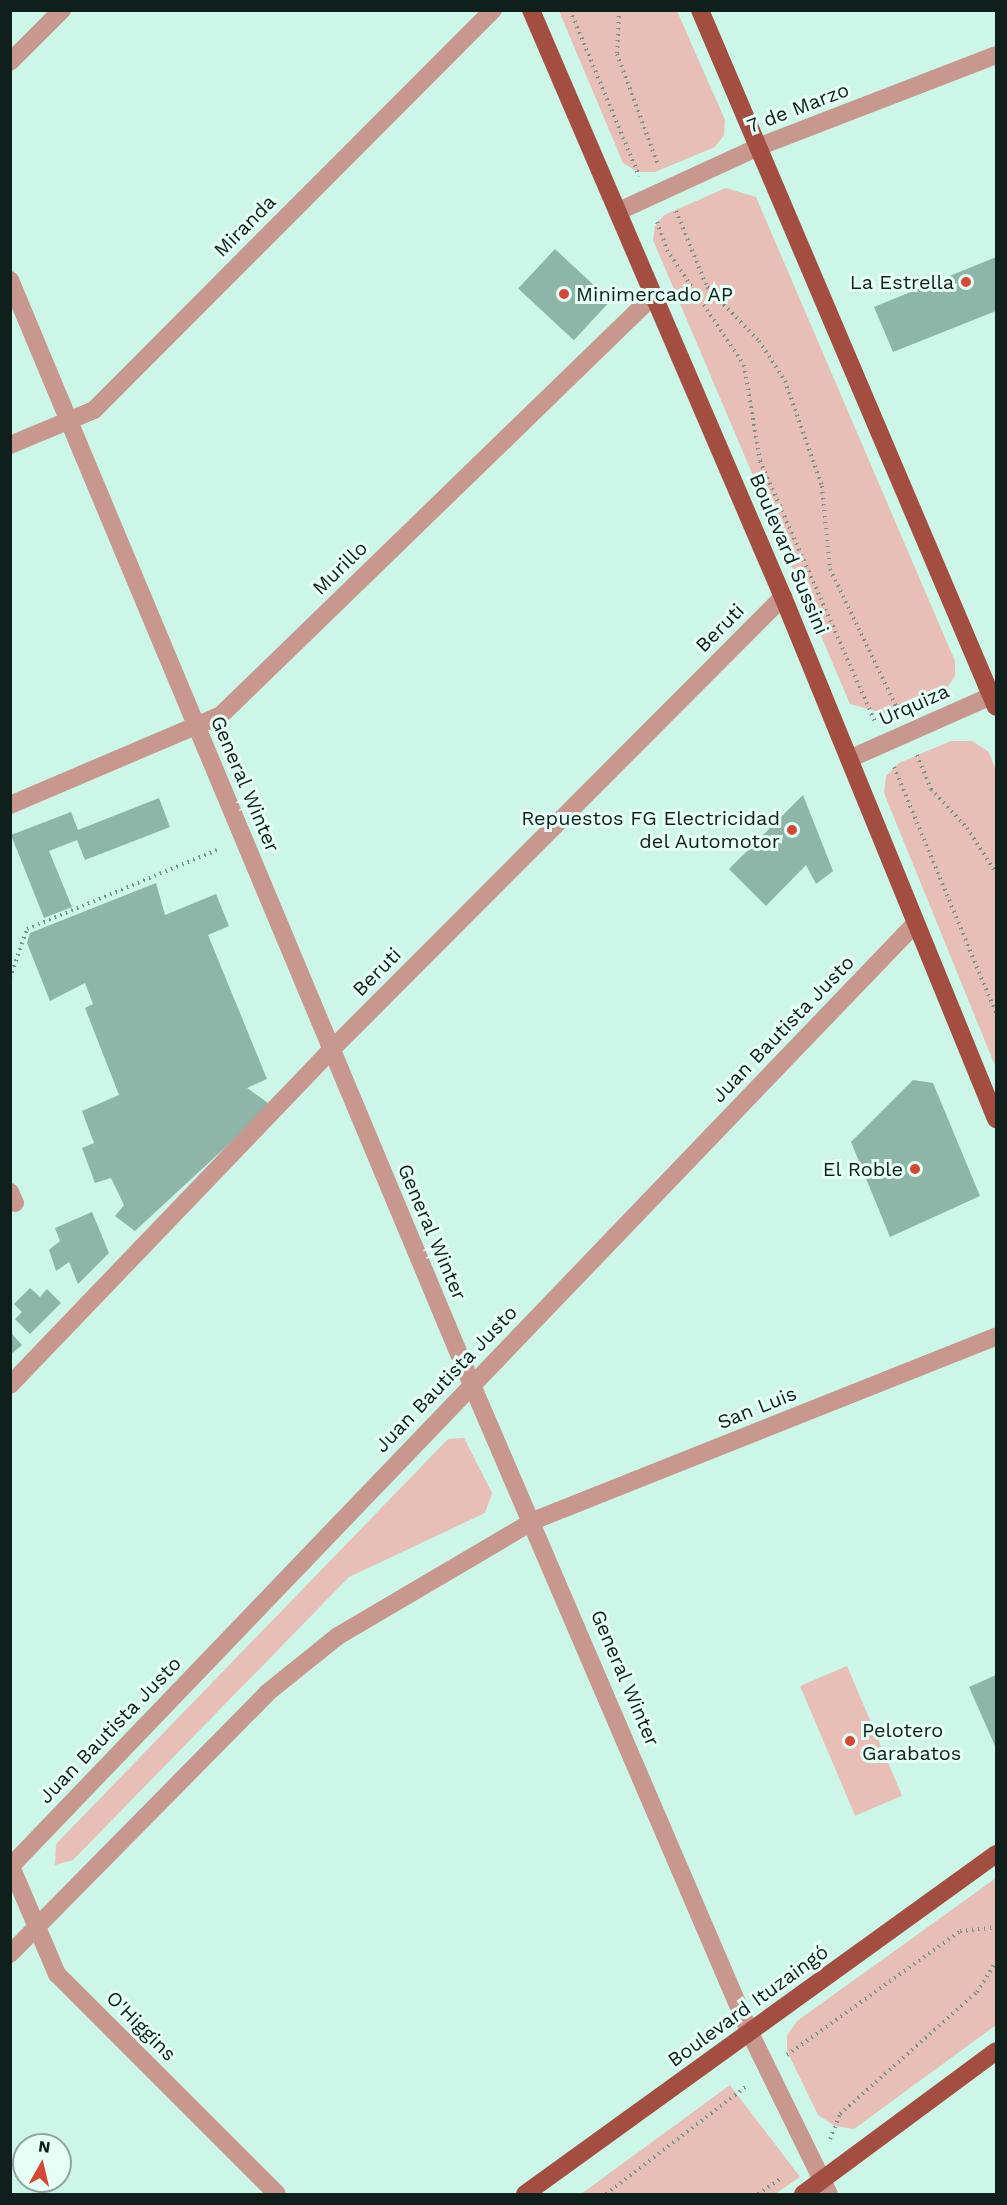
<!DOCTYPE html>
<html>
<head>
<meta charset="utf-8">
<style>
  body { margin:0 }
  #map { position:relative; width:1007px; height:2205px; overflow:hidden; background:#cbf6e8; font-family:"Work Sans",sans-serif }
  div>[style] { position:absolute }
  .green>* { inset:0; background:#e7bfb7; transform-origin:0 0 }
  .building>* { inset:0; background:#8db6a9; transform-origin:0 0 }
  .path>* { height:4px; margin-top:-2px; transform-origin:0; background:repeating-linear-gradient(90deg,#749389 0 1.5px,transparent 0 6px) }
  .minor>* { height:18px; margin:-9px; padding:0 9px; transform-origin:9px; border-radius:9px; background:#c8978e }
  .major>* { height:18px; margin:-9px; padding:0 9px; transform-origin:9px; border-radius:9px; background:#a34e41 }
  .dots>* { width:16px; height:16px; translate:-50% -50%; box-sizing:border-box; border:3px solid #e6fff6; border-radius:50% }
  span { translate:-50% -50%; white-space:nowrap; text-align:center; line-height:1.15; -webkit-text-stroke:6px #e6fff6; paint-order:stroke }
  .street-label { font-size:20px; color:#0f1f1b }
  .poi-label { font-size:20px; color:#0f1f1b }
  .right { translate:-100% -50%; text-align:right }
  .left { translate:0 -50%; text-align:left }
  .frame { position:absolute; inset:0; border:12px solid #0f1f1b; pointer-events:none }
  .north { position:absolute; left:12px; top:2133px; width:60px; height:60px; box-sizing:border-box; background:#e6fff6; border:2px solid #90a59e; border-radius:50%; rotate:8deg; font-size:16px; font-weight:700; line-height:24px; text-align:center; color:#0f1f1b }
  .north::after { content:''; display:block; margin:auto; width:21px; height:27px; background:#d54835; clip-path:polygon(50% 0,100% 100%,50% 72%,0 100%) }
</style>
</head>
<body>
<div id="map">
  <div class="green">
    <i style="clip-path:polygon(559px 11px,677px 11px,725px 120px,724px 135px,715px 147px,655px 172px,638px 172px,623px 163px)"></i>
    <i style="clip-path:polygon(726px 188px,756px 197px,955px 661px,955px 676px,946px 689px,886px 714px,850px 704px,653px 240px,655px 226px,664px 215px)"></i>
    <i style="clip-path:polygon(951px 741px,972px 741px,989px 752px,996px 771px,996px 1068px,884px 793px,886px 776px,899px 763px)"></i>
    <i style="clip-path:polygon(464px 1438px,492px 1493px,485px 1513px,349px 1577px,73px 1860px,55px 1865px,56px 1844px,448px 1439px)"></i>
    <i style="left:847px;top:1666px;width:141px;height:51px;rotate:67deg"></i>
    <i style="clip-path:polygon(996px 1878px,996px 2025px,854px 2129px,835px 2126px,818px 2115px,787px 2051px,787px 2036px,797px 2021px)"></i>
    <i style="clip-path:polygon(730px 2085px,800px 2177px,775px 2194px,581px 2194px)"></i>
  </div>
  <div class="building">
    <i style="left:555px;top:249px;width:76px;height:54px;rotate:43deg"></i>
    <i style="clip-path:polygon(996px 257px,996px 311px,893px 352px,874px 307px)"></i>
    <i style="clip-path:polygon(803px 795px,833px 871px,816px 884px,806px 865px,766px 906px,729px 869px)"></i>
    <i style="clip-path:polygon(159px 798px,170px 827px,85px 860px,77px 840px,49px 851px,72px 907px,44px 918px,11px 835px,71px 812px,78px 830px)"></i>
    <i style="clip-path:polygon(156px 883px,165px 915px,216px 894px,229px 926px,208px 935px,267px 1079px,247px 1088px,271px 1105px,135px 1231px,115px 1216px,124px 1205px,111px 1178px,95px 1183px,82px 1148px,94px 1143px,82px 1111px,119px 1095px,85px 1008px,93px 1004px,85px 983px,50px 1001px,27px 943px,30px 933px)"></i>
    <i style="clip-path:polygon(913px 1080px,933px 1083px,980px 1196px,890px 1237px,851px 1142px)"></i>
    <i style="clip-path:polygon(92px 1212px,109px 1253px,78px 1284px,69px 1262px,56px 1271px,49px 1250px,60px 1241px,55px 1228px)"></i>
    <i style="clip-path:polygon(30px 1288px,40px 1297px,47px 1289px,61px 1303px,30px 1334px,15px 1319px,22px 1312px,14px 1304px)"></i>
    <i style="clip-path:polygon(10px 1332px,22px 1345px,10px 1355px)"></i>
    <i style="clip-path:polygon(996px 1675px,996px 1748px,969px 1687px)"></i>
  </div>
  <div class="path">
    <i style="left:570px;top:10px;width:180px;rotate:67.4deg"></i>
    <i style="left:619px;top:10px;width:44px;rotate:92.6deg"></i>
    <i style="left:617px;top:54px;width:118px;rotate:69.7deg"></i>
    <i style="left:676px;top:211px;width:82px;rotate:67.8deg"></i>
    <i style="left:707px;top:287px;width:75px;rotate:46.1deg"></i>
    <i style="left:759px;top:341px;width:48px;rotate:57deg"></i>
    <i style="left:785px;top:381px;width:111px;rotate:70.6deg"></i>
    <i style="left:822px;top:486px;width:83px;rotate:84.5deg"></i>
    <i style="left:830px;top:569px;width:157px;rotate:64.3deg"></i>
    <i style="left:657px;top:222px;width:30px;rotate:70deg"></i>
    <i style="left:667px;top:250px;width:138px;rotate:56.2deg"></i>
    <i style="left:744px;top:365px;width:97px;rotate:80.5deg"></i>
    <i style="left:760px;top:461px;width:285px;rotate:66.2deg"></i>
    <i style="left:917px;top:755px;width:37px;rotate:68deg"></i>
    <i style="left:931px;top:789px;width:53px;rotate:47.3deg"></i>
    <i style="left:967px;top:828px;width:54px;rotate:57.2deg"></i>
    <i style="left:894px;top:767px;width:266px;rotate:67.5deg"></i>
    <i style="left:10px;top:978px;width:52px;rotate:-70.9deg"></i>
    <i style="left:27px;top:929px;width:208px;rotate:-22.6deg"></i>
    <i style="left:787px;top:2055px;width:213px;rotate:-35.6deg"></i>
    <i style="left:960px;top:1931px;width:36px;rotate:-6deg"></i>
    <i style="left:830px;top:2139px;width:27px;rotate:-68deg"></i>
    <i style="left:840px;top:2114px;width:183px;rotate:-41.7deg"></i>
    <i style="left:977px;top:1992px;width:36px;rotate:-58deg"></i>
    <i style="left:606px;top:2194px;width:179px;rotate:-37.5deg"></i>
    <i style="left:758px;top:2194px;width:27px;rotate:-34deg"></i>
  </div>
  <div class="minor">
    <i style="left:10px;top:62px;width:74px;rotate:-45deg"></i>
    <i style="left:619px;top:211px;width:153px;rotate:-24.7deg"></i>
    <i style="left:758px;top:147px;width:255px;rotate:-21.1deg"></i>
    <i style="left:10px;top:280px;width:1198px;rotate:67.31deg"></i>
    <i style="left:472px;top:1385px;width:705px;rotate:66.78deg"></i>
    <i style="left:750px;top:2033px;width:179px;rotate:63.9deg"></i>
    <i style="left:10px;top:445px;width:91px;rotate:-22.6deg"></i>
    <i style="left:94px;top:410px;width:565px;rotate:-45.07deg"></i>
    <i style="left:849px;top:759px;width:161px;rotate:-23.9deg"></i>
    <i style="left:10px;top:805px;width:229px;rotate:-23.1deg"></i>
    <i style="left:221px;top:715px;width:603px;rotate:-44.13deg"></i>
    <i style="left:10px;top:1192px;width:12px;rotate:66deg"></i>
    <i style="left:10px;top:1385px;width:464px;rotate:-46.2deg"></i>
    <i style="left:331px;top:1050px;width:640px;rotate:-45.06deg"></i>
    <i style="left:10px;top:1864px;width:120px;rotate:66.9deg"></i>
    <i style="left:57px;top:1974px;width:311px;rotate:45deg"></i>
    <i style="left:10px;top:1867px;width:1307px;rotate:-46.18deg"></i>
    <i style="left:10px;top:1954px;width:366px;rotate:-45.4deg"></i>
    <i style="left:267px;top:1693px;width:91px;rotate:-38.8deg"></i>
    <i style="left:338px;top:1636px;width:229px;rotate:-30.5deg"></i>
    <i style="left:535px;top:1520px;width:496px;rotate:-21.7deg"></i>
  </div>
  <div class="major">
    <i style="left:531px;top:10px;width:639px;rotate:66.77deg"></i>
    <i style="left:783px;top:597px;width:564px;rotate:67.8deg"></i>
    <i style="left:700px;top:10px;width:757px;rotate:66.99deg"></i>
    <i style="left:525px;top:2194px;width:581px;rotate:-35.82deg"></i>
    <i style="left:803px;top:2194px;width:240px;rotate:-36.5deg"></i>
  </div>
  <div class="dots">
    <i style="left:966px;top:282px;background:#d54835"></i>
    <i style="left:564px;top:294px;background:#d54835"></i>
    <i style="left:792px;top:830px;background:#d54835"></i>
    <i style="left:915px;top:1169px;background:#d54835"></i>
    <i style="left:850px;top:1741px;background:#d54835"></i>
  </div>
  <div class="street-label">
    <span style="left:798px;top:108px;rotate:-21deg">7 de Marzo</span>
    <span style="left:245px;top:226px;rotate:-45deg">Miranda</span>
    <span style="left:789px;top:554px;rotate:67deg">Boulevard Sussini</span>
    <span style="left:340px;top:568px;rotate:-44deg">Murillo</span>
    <span style="left:720px;top:628px;rotate:-45deg">Beruti</span>
    <span style="left:914px;top:705px;rotate:-24deg">Urquiza</span>
    <span style="left:245px;top:784px;rotate:67deg">General Winter</span>
    <span style="left:377px;top:972px;rotate:-45deg">Beruti</span>
    <span style="left:783px;top:1029px;rotate:-46deg">Juan Bautista Justo</span>
    <span style="left:432px;top:1232px;rotate:67deg">General Winter</span>
    <span style="left:446px;top:1379px;rotate:-46deg">Juan Bautista Justo</span>
    <span style="left:757px;top:1408px;rotate:-22deg">San Luis</span>
    <span style="left:625px;top:1678px;rotate:67deg">General Winter</span>
    <span style="left:110px;top:1730px;rotate:-46deg">Juan Bautista Justo</span>
    <span style="left:748px;top:2006px;rotate:-36deg">Boulevard Ituzaingó</span>
    <span style="left:141px;top:2026px;rotate:45deg">O'Higgins</span>
  </div>
  <div class="poi-label">
    <span class="right" style="left:954px;top:282px">La Estrella</span>
    <span class="left" style="left:576px;top:294px">Minimercado AP</span>
    <span class="right" style="left:780px;top:830px">Repuestos FG Electricidad<br>del Automotor</span>
    <span class="right" style="left:903px;top:1169px">El Roble</span>
    <span class="left" style="left:862px;top:1742px">Pelotero<br>Garabatos</span>
  </div>
  <div class="frame"></div>
  <div class="north">N</div>
</div>
</body>
</html>
